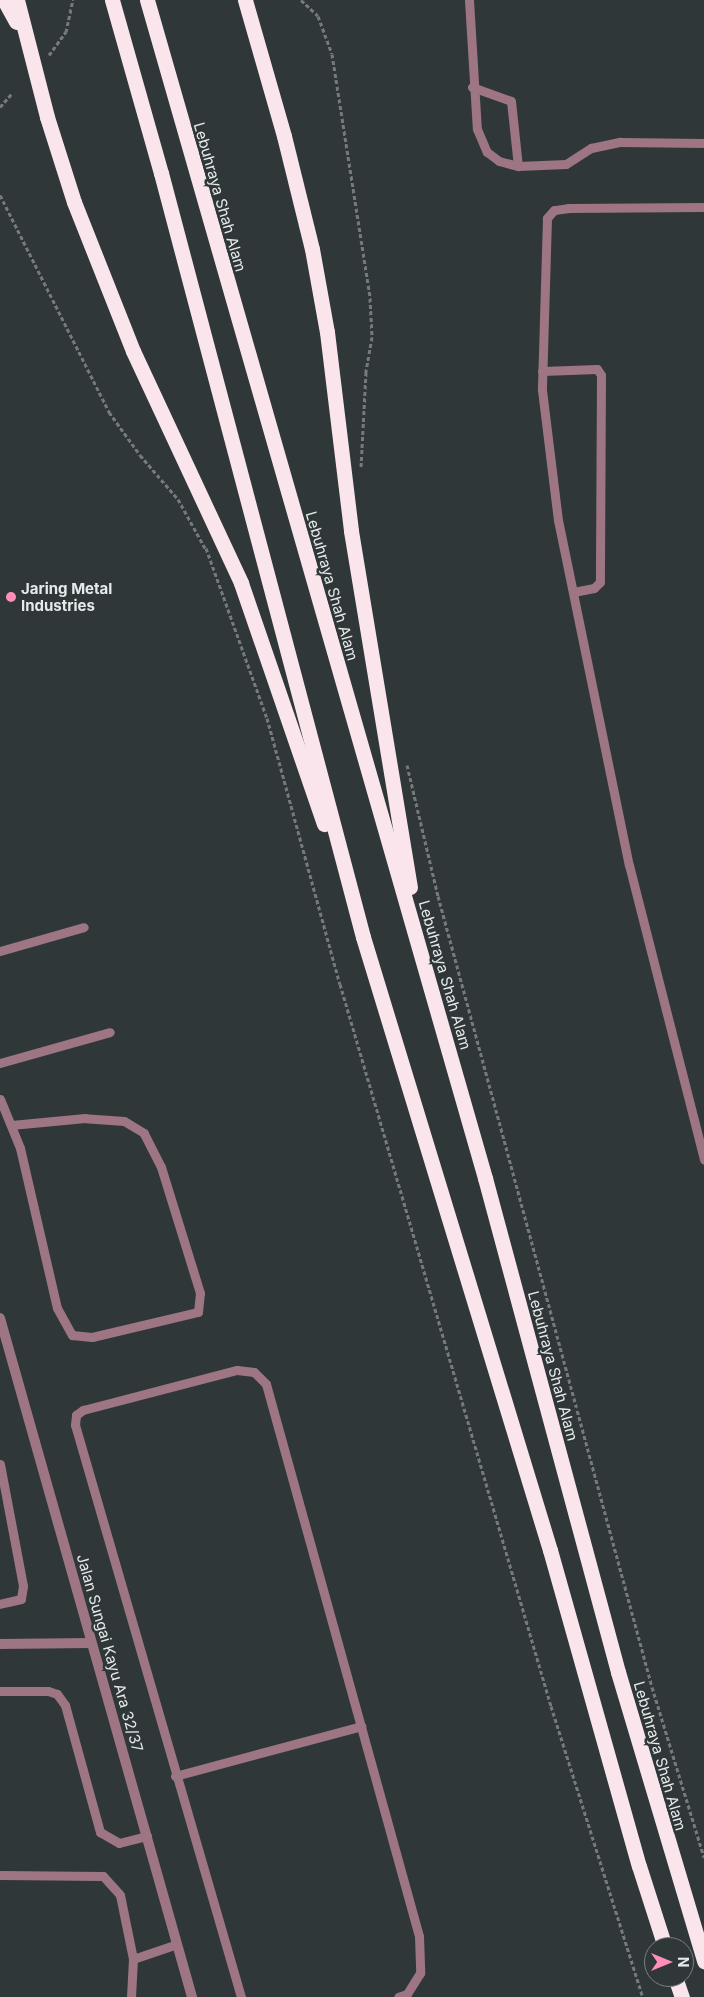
<!DOCTYPE html>
<html>
<head>
<meta charset="utf-8">
<style>
  body { margin:0 }
  #map { position:relative; width:704px; height:1997px; overflow:hidden; background:#303738; font-family:Inter,sans-serif }
  div>[style] { position:absolute }
  .path>* { height:3px; margin-top:-1.5px; transform-origin:0; background:repeating-linear-gradient(90deg,#757b7c 0 4px,transparent 0 6.5px) }
  .lane>* { height:9px; margin:-4.5px; padding:0 4.5px; transform-origin:4.5px; border-radius:4.5px; background:#9d7583 }
  .street>* { height:10px; margin:-5px; padding:0 5px; transform-origin:5px; border-radius:5px; background:#9d7583 }
  .highway>* { height:15px; margin:-7.5px; padding:0 7.5px; transform-origin:7.5px; border-radius:7.5px; background:#fae5ec }
  .dots>* { width:14px; height:14px; translate:-50% -50%; box-sizing:border-box; border:2px solid #303738; border-radius:50% }
  span { translate:-50% -50%; white-space:nowrap; text-align:center; line-height:1.15; -webkit-text-stroke:5px #303738; paint-order:stroke }
  .street-label { font-size:15px; color:#e6eaeb }
  .poi-label { font-size:15px; color:#e6eaeb; font-weight:700 }
  .left { translate:0 -50%; text-align:left }
  .north { position:absolute; left:644px; top:1937px; width:50px; height:50px; box-sizing:border-box; background:#303738; border:1px solid #797f80; border-radius:50%; rotate:90deg; font-size:14px; font-weight:700; line-height:20px; text-align:center; color:#e6eaeb }
  .north::after { content:''; display:block; margin:auto; width:18px; height:22px; background:#ff8ebb; clip-path:polygon(50% 0,100% 100%,50% 72%,0 100%) }
</style>
</head>
<body>
<div id="map">
  <div class="path">
    <i style="left:301px;top:0;width:23px;rotate:43deg"></i>
    <i style="left:318px;top:16px;width:40px;rotate:69.8deg"></i>
    <i style="left:332px;top:54px;width:247px;rotate:81.1deg"></i>
    <i style="left:370px;top:298px;width:39px;rotate:87deg"></i>
    <i style="left:372px;top:337px;width:36px;rotate:100deg"></i>
    <i style="left:366px;top:372px;width:96px;rotate:93deg"></i>
    <i style="left:49px;top:55px;width:29px;rotate:-54deg"></i>
    <i style="left:66px;top:32px;width:33px;rotate:-78deg"></i>
    <i style="left:0;top:107px;width:18px;rotate:-49deg"></i>
    <i style="left:0;top:195px;width:243px;rotate:63.3deg"></i>
    <i style="left:109px;top:412px;width:53px;rotate:54.2deg"></i>
    <i style="left:140px;top:455px;width:58px;rotate:49.2deg"></i>
    <i style="left:178px;top:499px;width:58px;rotate:61.2deg"></i>
    <i style="left:206px;top:548px;width:181px;rotate:70.3deg"></i>
    <i style="left:267px;top:718px;width:276px;rotate:74.7deg"></i>
    <i style="left:340px;top:984px;width:752px;rotate:73.71deg"></i>
    <i style="left:551px;top:1706px;width:305px;rotate:72.5deg"></i>
    <i style="left:407px;top:765px;width:135px;rotate:76.7deg"></i>
    <i style="left:438px;top:896px;width:819px;rotate:74.86deg"></i>
    <i style="left:652px;top:1687px;width:178px;rotate:73deg"></i>
  </div>
  <div class="lane">
    <i style="left:469px;top:0;width:129px;rotate:86.5deg"></i>
    <i style="left:477px;top:129px;width:25px;rotate:67deg"></i>
    <i style="left:487px;top:152px;width:15px;rotate:37deg"></i>
    <i style="left:499px;top:161px;width:20px;rotate:15deg"></i>
    <i style="left:518px;top:166px;width:48px;rotate:-2.4deg"></i>
    <i style="left:566px;top:164px;width:30px;rotate:-33deg"></i>
    <i style="left:591px;top:148px;width:30px;rotate:-12deg"></i>
    <i style="left:620px;top:142px;width:84px;rotate:0.7deg"></i>
    <i style="left:472px;top:87px;width:41px;rotate:19.7deg"></i>
    <i style="left:511px;top:101px;width:65px;rotate:83.9deg"></i>
    <i style="left:704px;top:207px;width:135px;rotate:179.6deg"></i>
    <i style="left:569px;top:208px;width:15px;rotate:172deg"></i>
    <i style="left:554px;top:210px;width:11px;rotate:131deg"></i>
    <i style="left:547px;top:218px;width:172px;rotate:91.7deg"></i>
    <i style="left:542px;top:390px;width:131px;rotate:83deg"></i>
    <i style="left:558px;top:520px;width:352px;rotate:78.4deg"></i>
    <i style="left:629px;top:865px;width:304px;rotate:75.7deg"></i>
    <i style="left:542px;top:371px;width:55px;rotate:-2.1deg"></i>
    <i style="left:597px;top:369px;width:7px;rotate:56deg"></i>
    <i style="left:601px;top:375px;width:207px;rotate:90.3deg"></i>
    <i style="left:600px;top:582px;width:8px;rotate:135deg"></i>
    <i style="left:594px;top:588px;width:21px;rotate:169deg"></i>
    <i style="left:0;top:951px;width:87px;rotate:-15.9deg"></i>
    <i style="left:0;top:1063px;width:114px;rotate:-15.7deg"></i>
    <i style="left:0;top:1099px;width:53px;rotate:67.8deg"></i>
    <i style="left:20px;top:1148px;width:164px;rotate:77deg"></i>
    <i style="left:57px;top:1308px;width:31px;rotate:61deg"></i>
    <i style="left:72px;top:1335px;width:20px;rotate:6deg"></i>
    <i style="left:92px;top:1337px;width:109px;rotate:-13.3deg"></i>
    <i style="left:198px;top:1312px;width:19px;rotate:-84deg"></i>
    <i style="left:200px;top:1293px;width:132px;rotate:-107.2deg"></i>
    <i style="left:161px;top:1167px;width:38px;rotate:-117deg"></i>
    <i style="left:144px;top:1133px;width:23px;rotate:-149deg"></i>
    <i style="left:124px;top:1121px;width:39px;rotate:-176deg"></i>
    <i style="left:85px;top:1118px;width:74px;rotate:174.6deg"></i>
    <i style="left:0;top:1464px;width:124px;rotate:79.3deg"></i>
    <i style="left:23px;top:1586px;width:13px;rotate:99deg"></i>
    <i style="left:21px;top:1599px;width:22px;rotate:167deg"></i>
    <i style="left:0;top:1691px;width:48px"></i>
    <i style="left:48px;top:1691px;width:9px;rotate:18deg"></i>
    <i style="left:57px;top:1694px;width:14px;rotate:54deg"></i>
    <i style="left:65px;top:1705px;width:132px;rotate:74.6deg"></i>
    <i style="left:100px;top:1832px;width:22px;rotate:30deg"></i>
    <i style="left:119px;top:1843px;width:29px;rotate:-14deg"></i>
    <i style="left:175px;top:1776px;width:193px;rotate:-15deg"></i>
    <i style="left:0;top:1875px;width:103px;rotate:0.6deg"></i>
    <i style="left:103px;top:1876px;width:25px;rotate:48deg"></i>
    <i style="left:120px;top:1895px;width:65px;rotate:78.5deg"></i>
    <i style="left:131px;top:1997px;width:38px;rotate:-87deg"></i>
    <i style="left:133px;top:1959px;width:46px;rotate:-18.8deg"></i>
    <i style="left:241px;top:1997px;width:596px;rotate:-106.18deg"></i>
    <i style="left:75px;top:1425px;width:10px;rotate:-84deg"></i>
    <i style="left:76px;top:1415px;width:9px;rotate:-36deg"></i>
    <i style="left:83px;top:1410px;width:159px;rotate:-14.6deg"></i>
    <i style="left:237px;top:1370px;width:17px;rotate:7deg"></i>
    <i style="left:254px;top:1372px;width:17px;rotate:45deg"></i>
    <i style="left:266px;top:1384px;width:573px;rotate:74.51deg"></i>
    <i style="left:419px;top:1936px;width:37px;rotate:88deg"></i>
    <i style="left:420px;top:1973px;width:25px;rotate:122deg"></i>
    <i style="left:407px;top:1994px;width:9px;rotate:162deg"></i>
  </div>
  <div class="street">
    <i style="left:0;top:1318px;width:706px;rotate:74.21deg"></i>
    <i style="left:0;top:1644px;width:91px;rotate:-0.6deg"></i>
  </div>
  <div class="highway">
    <i style="left:4px;top:0;width:25px;rotate:61deg"></i>
    <i style="left:17px;top:0;width:121px;rotate:75.6deg"></i>
    <i style="left:47px;top:117px;width:89px;rotate:72.4deg"></i>
    <i style="left:74px;top:202px;width:160px;rotate:68.4deg"></i>
    <i style="left:133px;top:351px;width:256px;rotate:65deg"></i>
    <i style="left:241px;top:583px;width:255px;rotate:71deg"></i>
    <i style="left:112px;top:0;width:180px;rotate:74.2deg"></i>
    <i style="left:161px;top:173px;width:790px;rotate:75.19deg"></i>
    <i style="left:363px;top:937px;width:641px;rotate:73.04deg"></i>
    <i style="left:550px;top:1550px;width:328px;rotate:74.3deg"></i>
    <i style="left:639px;top:1866px;width:85px;rotate:72.2deg"></i>
    <i style="left:147px;top:0;width:1226px;rotate:73.99deg"></i>
    <i style="left:485px;top:1178px;width:512px;rotate:74.93deg"></i>
    <i style="left:618px;top:1672px;width:302px;rotate:73.4deg"></i>
    <i style="left:245px;top:0;width:141px;rotate:74deg"></i>
    <i style="left:284px;top:136px;width:116px;rotate:76.1deg"></i>
    <i style="left:312px;top:249px;width:84px;rotate:79.8deg"></i>
    <i style="left:327px;top:332px;width:200px;rotate:83.1deg"></i>
    <i style="left:351px;top:531px;width:361px;rotate:80.6deg"></i>
    <i style="left:675px;top:1977px;width:21px;rotate:71deg"></i>
  </div>
  <div class="dots">
    <i style="left:11px;top:597px;background:#ff8ebb"></i>
  </div>
  <div class="street-label">
    <span style="left:220px;top:197px;rotate:74deg">Lebuhraya Shah Alam</span>
    <span style="left:332px;top:586px;rotate:74deg">Lebuhraya Shah Alam</span>
    <span style="left:445px;top:975px;rotate:74deg">Lebuhraya Shah Alam</span>
    <span style="left:553px;top:1366px;rotate:75deg">Lebuhraya Shah Alam</span>
    <span style="left:110px;top:1653px;rotate:74deg">Jalan Sungai Kayu Ara 32/37</span>
    <span style="left:660px;top:1756px;rotate:74deg">Lebuhraya Shah Alam</span>
  </div>
  <div class="poi-label">
    <span class="left" style="left:21px;top:597px">Jaring Metal<br>Industries</span>
  </div>
  <div class="north">N</div>
</div>
</body>
</html>
